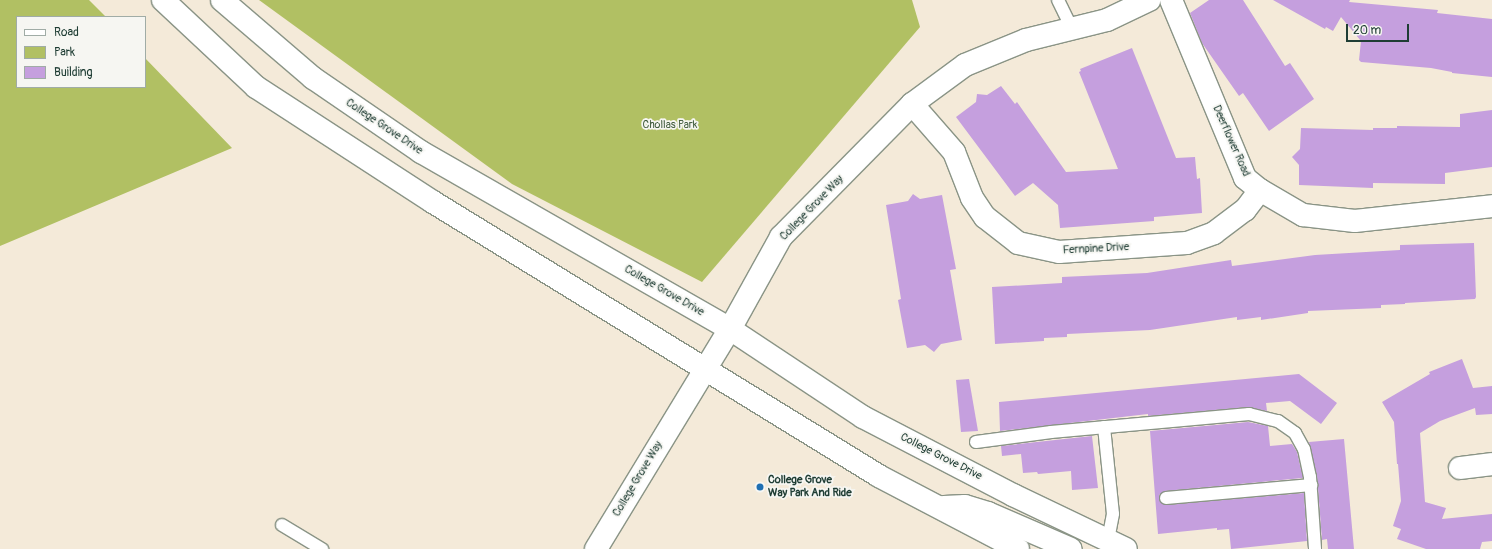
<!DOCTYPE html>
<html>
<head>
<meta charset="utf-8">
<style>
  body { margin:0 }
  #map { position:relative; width:1492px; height:549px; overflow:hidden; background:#f4ead9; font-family:Pangolin,sans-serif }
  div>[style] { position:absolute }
  .green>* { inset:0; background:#b1c063 }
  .building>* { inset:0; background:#c59fde }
  .roads { filter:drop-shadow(1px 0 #8a9486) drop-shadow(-1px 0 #8a9486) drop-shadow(0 1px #8a9486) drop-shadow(0 -1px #8a9486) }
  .service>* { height:12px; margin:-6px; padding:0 6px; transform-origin:6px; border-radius:6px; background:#fff }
  .minor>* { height:22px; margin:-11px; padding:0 11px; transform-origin:11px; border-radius:11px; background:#fff }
  .tertiary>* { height:22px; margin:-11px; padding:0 11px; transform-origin:11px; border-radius:11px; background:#fff }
  .secondary>* { height:22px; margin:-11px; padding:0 11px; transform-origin:11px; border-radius:11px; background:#fff }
  .dots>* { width:11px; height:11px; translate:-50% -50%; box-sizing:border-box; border:2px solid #f6f6f2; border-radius:50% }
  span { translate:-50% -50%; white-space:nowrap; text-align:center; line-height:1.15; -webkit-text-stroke:3.5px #f6f6f2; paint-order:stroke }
  .park-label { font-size:11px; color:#445e40 }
  .street-label { font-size:11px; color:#1f3d34 }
  .poi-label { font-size:11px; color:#1f3d34; font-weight:700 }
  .left { translate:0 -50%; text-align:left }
  .legend { position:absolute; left:16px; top:16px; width:130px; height:72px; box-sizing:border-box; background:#f6f6f2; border:1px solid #a0aca6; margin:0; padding:5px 7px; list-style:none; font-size:12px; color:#1f3d34 }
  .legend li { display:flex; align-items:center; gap:8px; height:20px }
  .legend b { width:20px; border:1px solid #a0aca6 }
  .scale { position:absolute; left:1346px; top:24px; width:63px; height:18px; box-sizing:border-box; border:2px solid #1f3d34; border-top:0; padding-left:5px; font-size:12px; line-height:14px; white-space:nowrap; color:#1f3d34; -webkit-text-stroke:3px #f6f6f2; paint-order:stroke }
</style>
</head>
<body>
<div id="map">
  <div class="green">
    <i style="clip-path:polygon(0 0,89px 0,106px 17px,17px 17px,17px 87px,145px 87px,145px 58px,232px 148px,0 246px)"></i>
    <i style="clip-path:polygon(259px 0,912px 0,920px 27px,702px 282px,512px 184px)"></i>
  </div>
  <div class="building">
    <i style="clip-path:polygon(1209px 0,1243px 0,1285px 66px,1290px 63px,1314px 99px,1269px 131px,1243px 93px,1239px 96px,1202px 43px,1190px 13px)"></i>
    <i style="clip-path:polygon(1273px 0,1350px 0,1349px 2px,1438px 10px,1437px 13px,1492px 19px,1492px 77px,1452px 73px,1452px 72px,1431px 68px,1361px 62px,1359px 60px,1361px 41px,1341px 17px,1333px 31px,1326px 27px,1325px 29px)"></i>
    <i style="clip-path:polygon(1132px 48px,1176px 158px,1195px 157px,1197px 179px,1200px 178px,1202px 213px,1154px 217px,1154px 221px,1060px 228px,1058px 205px,1033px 183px,1015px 196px,956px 117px,976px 102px,977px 94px,987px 95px,1001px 86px,1015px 104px,1017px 102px,1066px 172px,1118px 169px,1079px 72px,1081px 71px,1080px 69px)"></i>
    <i style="clip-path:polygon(1492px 110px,1492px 167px,1445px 173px,1445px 184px,1373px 183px,1373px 188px,1299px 185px,1299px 165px,1292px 157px,1300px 149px,1301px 128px,1373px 130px,1373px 128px,1397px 128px,1397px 126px,1460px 127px,1460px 114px)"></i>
    <i style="clip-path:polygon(913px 194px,920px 199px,942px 195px,956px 269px,950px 270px,962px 340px,941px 344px,934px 352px,925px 345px,907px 348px,898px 300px,901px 299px,886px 205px,908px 201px)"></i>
    <i style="clip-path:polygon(1474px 243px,1476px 297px,1475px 299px,1405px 303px,1405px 304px,1381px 305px,1381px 308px,1308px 311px,1308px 313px,1261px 320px,1261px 317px,1237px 320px,1237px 317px,1150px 330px,1067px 334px,1067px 337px,1044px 338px,1044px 341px,995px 344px,992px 287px,1062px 283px,1062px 277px,1147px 273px,1231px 260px,1232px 266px,1315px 255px,1400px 250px,1400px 245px)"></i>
    <i style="clip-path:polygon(1462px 359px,1473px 388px,1492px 386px,1492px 414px,1476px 415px,1475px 408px,1440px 421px,1420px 433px,1425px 502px,1446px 508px,1442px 519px,1492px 514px,1492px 541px,1482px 542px,1480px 549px,1426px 549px,1397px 539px,1401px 529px,1393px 526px,1401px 501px,1398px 464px,1397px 464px,1394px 422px,1382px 402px,1430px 374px,1429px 372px)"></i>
    <i style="clip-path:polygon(1299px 374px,1337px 403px,1321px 424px,1290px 401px,1266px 403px,1267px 411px,1248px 407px,1148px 416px,1148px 414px,1000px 431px,999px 402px)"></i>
    <i style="clip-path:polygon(969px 379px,978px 431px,961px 432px,956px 380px)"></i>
    <i style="clip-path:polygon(1248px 422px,1268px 426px,1270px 446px,1292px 444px,1297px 452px,1303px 478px,1165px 491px,1159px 495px,1160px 502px,1167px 505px,1304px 493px,1307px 541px,1231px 549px,1229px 529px,1217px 530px,1217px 528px,1158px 534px,1150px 431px)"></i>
    <i style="clip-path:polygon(1092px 436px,1098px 488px,1072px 490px,1071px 471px,1038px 474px,1037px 472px,1023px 473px,1021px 454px,1002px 456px,1001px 446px)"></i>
    <i style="clip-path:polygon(1344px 439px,1354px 549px,1328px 549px,1327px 539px,1322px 540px,1317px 476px,1309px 442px)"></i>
  </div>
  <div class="roads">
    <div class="service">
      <i style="left:1058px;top:0;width:32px;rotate:64deg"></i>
      <i style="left:1104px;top:427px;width:87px;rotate:84.1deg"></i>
      <i style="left:1113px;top:514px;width:26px;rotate:101deg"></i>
      <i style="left:976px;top:442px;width:76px;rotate:-7.6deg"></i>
      <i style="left:1051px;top:432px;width:199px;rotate:-5.2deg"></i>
      <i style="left:1249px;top:414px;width:30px;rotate:14deg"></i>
      <i style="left:1278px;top:421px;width:21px;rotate:35deg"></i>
      <i style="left:1295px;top:433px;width:18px;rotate:61deg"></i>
      <i style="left:1304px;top:449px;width:29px;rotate:78deg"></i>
      <i style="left:1310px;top:477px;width:72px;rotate:86deg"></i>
      <i style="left:1166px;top:498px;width:146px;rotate:-5.1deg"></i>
      <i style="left:282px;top:525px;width:47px;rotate:31deg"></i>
    </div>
    <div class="minor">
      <i style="left:1171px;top:0;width:193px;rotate:67.4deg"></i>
      <i style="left:1245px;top:178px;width:19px;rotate:39deg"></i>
      <i style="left:1260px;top:190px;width:50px;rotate:30.2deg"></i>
      <i style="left:1303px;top:215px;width:52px;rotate:6.6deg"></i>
      <i style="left:1355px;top:221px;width:138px;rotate:-6.2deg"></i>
      <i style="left:912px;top:104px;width:64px;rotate:48.8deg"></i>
      <i style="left:954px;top:152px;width:49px;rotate:68.6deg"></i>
      <i style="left:972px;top:198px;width:23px;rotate:56deg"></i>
      <i style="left:985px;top:217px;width:42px;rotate:38.2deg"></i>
      <i style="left:1018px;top:243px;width:42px;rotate:12.4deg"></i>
      <i style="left:1059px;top:252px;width:128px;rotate:-4deg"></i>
      <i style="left:1187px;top:243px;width:29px;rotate:-20deg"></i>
      <i style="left:1214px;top:233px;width:39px;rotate:-37deg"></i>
      <i style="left:1245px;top:210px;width:25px;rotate:-53deg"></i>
      <i style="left:1460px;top:468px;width:32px;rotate:-7deg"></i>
    </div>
    <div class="tertiary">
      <i style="left:730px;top:329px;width:105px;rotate:-61deg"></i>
      <i style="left:781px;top:237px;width:187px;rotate:-45.4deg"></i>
      <i style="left:912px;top:104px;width:66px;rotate:-36.3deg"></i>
      <i style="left:965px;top:65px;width:66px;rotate:-22.3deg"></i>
      <i style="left:1026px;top:40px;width:83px;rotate:-13.9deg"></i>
      <i style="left:1107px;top:20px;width:47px;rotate:-25.5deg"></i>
    </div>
    <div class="secondary">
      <i style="left:163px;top:0;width:127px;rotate:43.1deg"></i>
      <i style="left:256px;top:87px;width:211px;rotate:33deg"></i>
      <i style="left:433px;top:202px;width:523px;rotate:31.56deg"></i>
      <i style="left:879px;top:476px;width:157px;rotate:27.7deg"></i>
      <i style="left:222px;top:0;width:120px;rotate:40.6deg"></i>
      <i style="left:313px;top:78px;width:131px;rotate:34.4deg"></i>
      <i style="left:421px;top:152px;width:356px;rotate:29.8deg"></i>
      <i style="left:730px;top:329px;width:159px;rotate:33.5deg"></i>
      <i style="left:863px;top:417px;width:169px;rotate:27.5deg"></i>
      <i style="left:1013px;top:495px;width:125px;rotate:25.5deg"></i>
      <i style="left:944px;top:507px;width:21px;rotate:-3deg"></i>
      <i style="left:965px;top:506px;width:24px;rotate:17deg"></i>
      <i style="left:988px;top:513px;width:90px;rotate:23.4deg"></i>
      <i style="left:596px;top:549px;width:258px;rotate:-58.7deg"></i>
    </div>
  </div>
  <div class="dots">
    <i style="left:760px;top:487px;background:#1f6fb2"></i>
  </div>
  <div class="park-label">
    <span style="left:670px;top:125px">Chollas Park</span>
  </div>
  <div class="street-label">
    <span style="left:384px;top:127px;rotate:34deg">College Grove Drive</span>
    <span style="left:1231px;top:141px;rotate:66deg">Deerflower Road</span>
    <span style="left:812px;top:208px;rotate:-46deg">College Grove Way</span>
    <span style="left:1096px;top:249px;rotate:-3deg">Fernpine Drive</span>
    <span style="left:664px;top:291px;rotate:30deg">College Grove Drive</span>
    <span style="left:941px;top:457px;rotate:27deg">College Grove Drive</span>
    <span style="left:638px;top:479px;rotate:-59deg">College Grove Way</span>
  </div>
  <div class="poi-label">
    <span class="left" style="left:768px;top:487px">College Grove<br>Way Park And Ride</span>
  </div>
  <ul class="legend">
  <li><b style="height:5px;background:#fff"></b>Road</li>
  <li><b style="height:11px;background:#b1c063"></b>Park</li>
  <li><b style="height:11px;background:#c59fde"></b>Building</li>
  </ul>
  <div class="scale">20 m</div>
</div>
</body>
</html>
